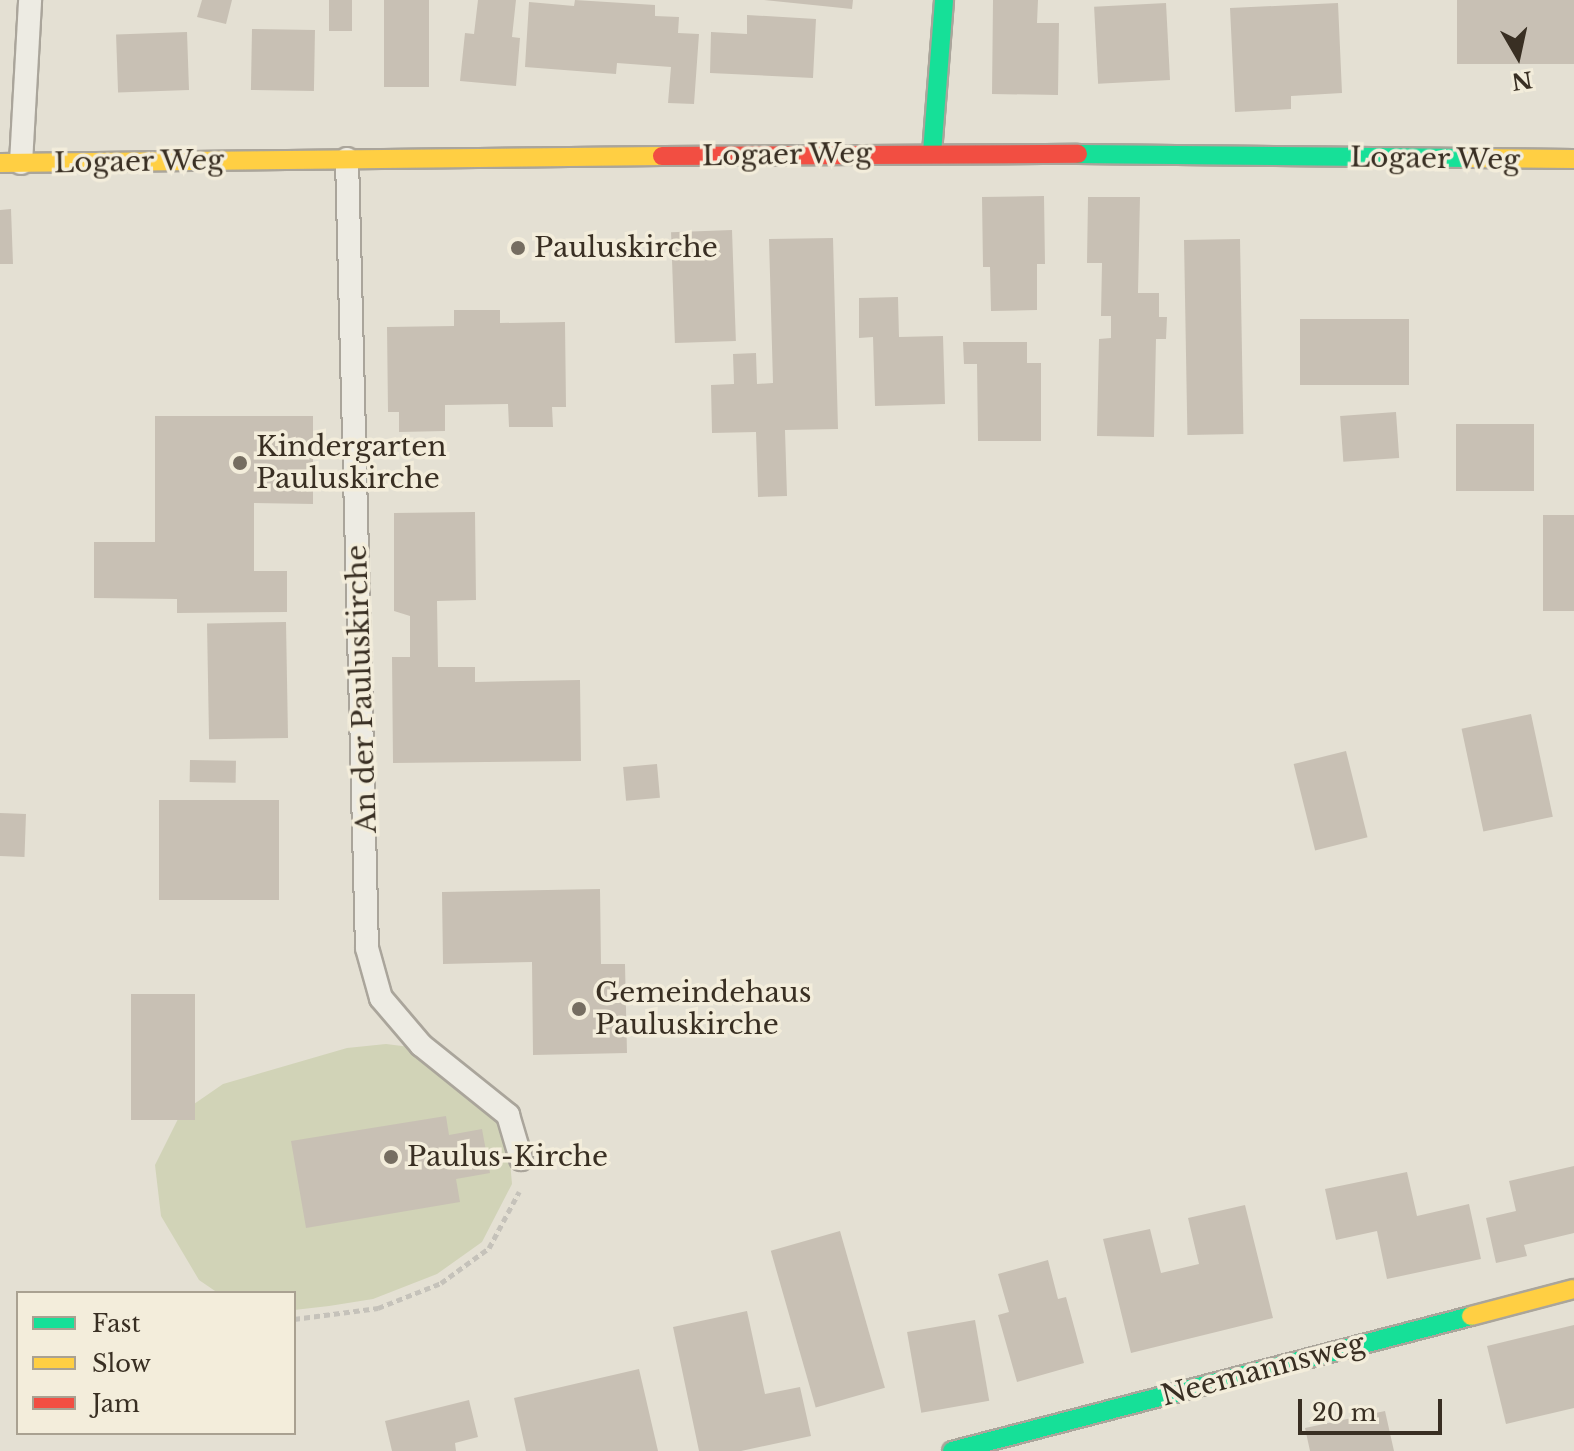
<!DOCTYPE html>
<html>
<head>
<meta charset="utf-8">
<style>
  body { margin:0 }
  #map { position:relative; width:1574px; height:1451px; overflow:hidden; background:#e4e0d3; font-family:"Libre Baskerville",serif }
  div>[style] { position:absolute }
  .green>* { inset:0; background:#d1d3b7 }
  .building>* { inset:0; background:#c8c0b4; transform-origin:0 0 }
  .path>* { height:5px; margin-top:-2.5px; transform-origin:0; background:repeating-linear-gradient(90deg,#c5c2ba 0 6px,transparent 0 10px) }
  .roads { filter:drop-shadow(2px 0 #aaa59b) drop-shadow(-2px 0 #aaa59b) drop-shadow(0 2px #aaa59b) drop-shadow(0 -2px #aaa59b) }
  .lane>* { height:22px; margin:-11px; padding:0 11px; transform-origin:11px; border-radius:11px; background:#edebe3 }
  .fast>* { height:18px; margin:-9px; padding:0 9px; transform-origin:9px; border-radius:9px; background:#16e098 }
  .slow>* { height:18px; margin:-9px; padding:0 9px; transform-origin:9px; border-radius:9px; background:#ffcf43 }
  .jam>* { height:18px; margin:-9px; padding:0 9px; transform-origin:9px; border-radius:9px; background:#f24e42 }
  .dots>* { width:22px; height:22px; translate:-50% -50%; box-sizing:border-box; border:4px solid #f3eddb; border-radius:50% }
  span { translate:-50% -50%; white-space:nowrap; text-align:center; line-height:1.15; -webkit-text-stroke:7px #f3eddb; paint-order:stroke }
  .street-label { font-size:28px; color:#392f23 }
  .poi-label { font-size:28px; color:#392f23 }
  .left { translate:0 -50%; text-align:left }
  .legend { position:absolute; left:16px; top:1291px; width:280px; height:144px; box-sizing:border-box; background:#f3eddb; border:2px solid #a9a191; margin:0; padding:10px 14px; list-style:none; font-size:24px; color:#392f23 }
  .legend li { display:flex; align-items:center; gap:16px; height:40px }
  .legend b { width:40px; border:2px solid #a9a191 }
  .north { position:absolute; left:1478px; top:16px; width:80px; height:80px; -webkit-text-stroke:6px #f3eddb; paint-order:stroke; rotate:171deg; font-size:22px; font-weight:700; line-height:32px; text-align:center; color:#392f23 }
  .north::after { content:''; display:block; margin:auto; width:28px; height:36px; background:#392f23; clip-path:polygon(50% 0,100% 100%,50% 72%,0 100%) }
  .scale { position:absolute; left:1298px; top:1399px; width:144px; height:36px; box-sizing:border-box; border:4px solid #392f23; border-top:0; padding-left:10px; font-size:24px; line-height:28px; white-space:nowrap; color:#392f23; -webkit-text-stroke:6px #f3eddb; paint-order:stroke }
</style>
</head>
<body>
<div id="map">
  <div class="green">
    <i style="clip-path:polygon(386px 1044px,410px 1047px,497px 1119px,510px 1161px,512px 1184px,482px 1242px,437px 1274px,373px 1299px,329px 1306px,294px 1310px,294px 1293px,218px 1293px,199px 1280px,161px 1216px,155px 1165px,181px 1113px,223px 1084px,347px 1048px)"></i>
  </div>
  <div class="building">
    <i style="clip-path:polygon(202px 0,232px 0,226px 24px,197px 17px)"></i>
    <i style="left:329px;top:0;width:23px;height:31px"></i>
    <i style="left:384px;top:0;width:45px;height:87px"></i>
    <i style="clip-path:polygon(478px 0,516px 0,512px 37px,520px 38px,516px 86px,460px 81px,465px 33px,474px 34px)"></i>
    <i style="clip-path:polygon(575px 0,655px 5px,655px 16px,679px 17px,678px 33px,699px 34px,694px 104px,668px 103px,671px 67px,617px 63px,616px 74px,525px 67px,529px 2px,574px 6px)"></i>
    <i style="clip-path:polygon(764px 0,853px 0,852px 9px)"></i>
    <i style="clip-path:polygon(993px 0,1038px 0,1037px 23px,1059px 23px,1058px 95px,992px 94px)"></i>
    <i style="left:1457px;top:0;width:117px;height:64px"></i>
    <i style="left:1166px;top:3px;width:77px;height:72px;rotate:87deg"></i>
    <i style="clip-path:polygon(1338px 3px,1342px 93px,1291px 96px,1291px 109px,1235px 112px,1230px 8px)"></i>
    <i style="clip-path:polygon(747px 15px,816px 19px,813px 78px,710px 73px,711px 32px,747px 34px)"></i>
    <i style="left:252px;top:29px;width:63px;height:61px;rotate:1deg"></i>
    <i style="left:187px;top:32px;width:58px;height:71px;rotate:88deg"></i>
    <i style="clip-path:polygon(1044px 196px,1045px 264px,1037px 264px,1037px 310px,991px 311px,990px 267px,983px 267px,982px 197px)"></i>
    <i style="clip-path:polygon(1088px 197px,1140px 197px,1138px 293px,1159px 293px,1159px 317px,1167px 317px,1166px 339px,1156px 339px,1154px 437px,1097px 436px,1099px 339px,1111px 338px,1111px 316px,1101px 316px,1102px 263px,1087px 263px)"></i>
    <i style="clip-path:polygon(11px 209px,13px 264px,0 264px,0 210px)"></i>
    <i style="left:732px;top:230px;width:111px;height:61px;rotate:88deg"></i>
    <i style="clip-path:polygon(833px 238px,838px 429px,785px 430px,787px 496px,758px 497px,756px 432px,712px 433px,711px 385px,734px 384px,733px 354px,756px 353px,757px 384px,773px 383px,769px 239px)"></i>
    <i style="left:1240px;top:239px;width:195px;height:56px;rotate:89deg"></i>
    <i style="clip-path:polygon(898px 297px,899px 337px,943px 336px,945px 404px,875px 406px,873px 337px,859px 338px,859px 298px)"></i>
    <i style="clip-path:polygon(454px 310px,500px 310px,500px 323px,565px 322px,566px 407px,552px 407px,553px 427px,509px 427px,508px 404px,445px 405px,445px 431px,399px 432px,399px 412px,388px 412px,387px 327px,454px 326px)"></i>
    <i style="left:1300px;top:319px;width:109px;height:66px"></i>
    <i style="clip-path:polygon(963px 342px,1027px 342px,1027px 363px,1041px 363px,1041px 441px,978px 441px,977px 364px,964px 364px)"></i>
    <i style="left:1396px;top:412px;width:46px;height:56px;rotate:86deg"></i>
    <i style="clip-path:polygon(155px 416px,313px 416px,313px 504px,254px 503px,254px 571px,287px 571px,287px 612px,177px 613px,177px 599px,94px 598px,94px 542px,155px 542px)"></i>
    <i style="left:1456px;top:424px;width:78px;height:67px"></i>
    <i style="clip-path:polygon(475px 512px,476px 600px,437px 601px,438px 667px,475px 667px,475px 682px,580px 680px,581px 761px,393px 763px,392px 657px,410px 657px,410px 616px,394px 611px,394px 513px)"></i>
    <i style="left:1543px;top:515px;width:31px;height:96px"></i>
    <i style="left:286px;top:622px;width:116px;height:79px;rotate:89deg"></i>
    <i style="left:1531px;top:714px;width:105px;height:71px;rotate:78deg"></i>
    <i style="left:1346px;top:751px;width:89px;height:54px;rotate:76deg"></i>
    <i style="left:190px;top:760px;width:46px;height:22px;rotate:1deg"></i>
    <i style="left:657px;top:764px;width:34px;height:34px;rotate:85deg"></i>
    <i style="left:159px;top:800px;width:120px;height:100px"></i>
    <i style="left:0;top:813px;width:26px;height:43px;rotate:2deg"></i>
    <i style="clip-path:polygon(600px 889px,601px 964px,625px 964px,627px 1053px,533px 1055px,532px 962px,443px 964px,442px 892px)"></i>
    <i style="left:131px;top:994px;width:64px;height:126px"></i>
    <i style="clip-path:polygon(446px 1116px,449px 1135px,482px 1129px,490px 1173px,456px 1179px,460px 1202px,306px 1228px,291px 1141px)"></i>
    <i style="clip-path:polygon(1574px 1166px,1574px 1233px,1524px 1245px,1527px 1256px,1496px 1263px,1486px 1218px,1516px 1211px,1509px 1181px)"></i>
    <i style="clip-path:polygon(1407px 1172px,1417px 1216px,1469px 1204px,1481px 1259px,1387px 1279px,1377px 1231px,1336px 1240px,1325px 1189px)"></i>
    <i style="clip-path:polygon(1245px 1205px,1273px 1318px,1131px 1353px,1103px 1239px,1150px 1229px,1161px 1273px,1199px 1264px,1188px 1218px)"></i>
    <i style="left:840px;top:1231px;width:163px;height:72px;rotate:74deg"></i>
    <i style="clip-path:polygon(1048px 1260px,1058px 1299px,1066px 1297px,1084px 1363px,1017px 1382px,998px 1315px,1009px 1312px,998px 1274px)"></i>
    <i style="clip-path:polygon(747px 1311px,765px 1394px,800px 1387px,811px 1436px,741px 1451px,699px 1451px,673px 1327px)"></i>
    <i style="left:975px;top:1320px;width:82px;height:69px;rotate:80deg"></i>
    <i style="clip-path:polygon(1574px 1325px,1574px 1408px,1506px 1424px,1487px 1346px)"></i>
    <i style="clip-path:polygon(639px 1369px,658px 1451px,526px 1451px,514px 1398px)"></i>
    <i style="clip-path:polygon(469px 1400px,478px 1437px,455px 1443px,456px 1451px,392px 1451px,385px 1421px)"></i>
    <i style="clip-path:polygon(1385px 1411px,1394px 1451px,1310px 1451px,1305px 1428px)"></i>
  </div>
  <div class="path">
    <i style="left:294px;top:1319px;width:85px;rotate:-7.5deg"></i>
    <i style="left:378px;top:1308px;width:68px;rotate:-21.6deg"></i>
    <i style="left:441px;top:1283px;width:59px;rotate:-36.1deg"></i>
    <i style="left:489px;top:1248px;width:64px;rotate:-61.8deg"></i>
  </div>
  <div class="roads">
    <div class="lane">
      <i style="left:347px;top:159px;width:789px;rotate:88.55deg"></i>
      <i style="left:367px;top:948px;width:52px;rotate:74.4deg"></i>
      <i style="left:381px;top:998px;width:62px;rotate:49.6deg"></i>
      <i style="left:421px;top:1045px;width:112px;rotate:38.8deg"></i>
      <i style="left:508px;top:1115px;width:46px;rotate:73.5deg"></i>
      <i style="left:21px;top:163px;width:163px;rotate:-86.8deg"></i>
    </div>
    <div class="fast">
      <i style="left:932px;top:153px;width:153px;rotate:-85.5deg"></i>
      <i style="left:1078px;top:154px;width:393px;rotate:0.6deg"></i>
      <i style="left:952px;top:1451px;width:536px;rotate:-14.58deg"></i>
    </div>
    <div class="slow">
      <i style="left:1471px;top:158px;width:103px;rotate:0.6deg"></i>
      <i style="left:0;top:163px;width:662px;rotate:-0.61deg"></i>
      <i style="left:1471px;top:1316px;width:106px;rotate:-14.7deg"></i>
    </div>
    <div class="jam">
      <i style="left:662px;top:156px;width:416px;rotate:-0.3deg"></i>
    </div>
  </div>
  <div class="dots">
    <i style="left:518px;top:248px;background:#756d61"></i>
    <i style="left:240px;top:463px;background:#756d61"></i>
    <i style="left:579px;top:1009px;background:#756d61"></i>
    <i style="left:391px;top:1157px;background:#756d61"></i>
  </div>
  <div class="street-label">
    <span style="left:787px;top:155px;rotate:-1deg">Logaer Weg</span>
    <span style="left:1435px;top:159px;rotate:1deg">Logaer Weg</span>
    <span style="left:139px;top:162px;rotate:-1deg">Logaer Weg</span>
    <span style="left:362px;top:689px;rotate:-92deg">An der Pauluskirche</span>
    <span style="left:1263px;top:1370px;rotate:-15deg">Neemannsweg</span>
  </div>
  <div class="poi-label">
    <span class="left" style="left:534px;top:248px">Pauluskirche</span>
    <span class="left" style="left:256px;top:463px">Kindergarten<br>Pauluskirche</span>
    <span class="left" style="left:595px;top:1009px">Gemeindehaus<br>Pauluskirche</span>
    <span class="left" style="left:407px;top:1157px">Paulus-Kirche</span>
  </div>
  <ul class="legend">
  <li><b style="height:10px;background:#16e098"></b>Fast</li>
  <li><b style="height:10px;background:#ffcf43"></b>Slow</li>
  <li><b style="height:10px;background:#f24e42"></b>Jam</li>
  </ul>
  <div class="north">N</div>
  <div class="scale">20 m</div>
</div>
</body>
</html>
